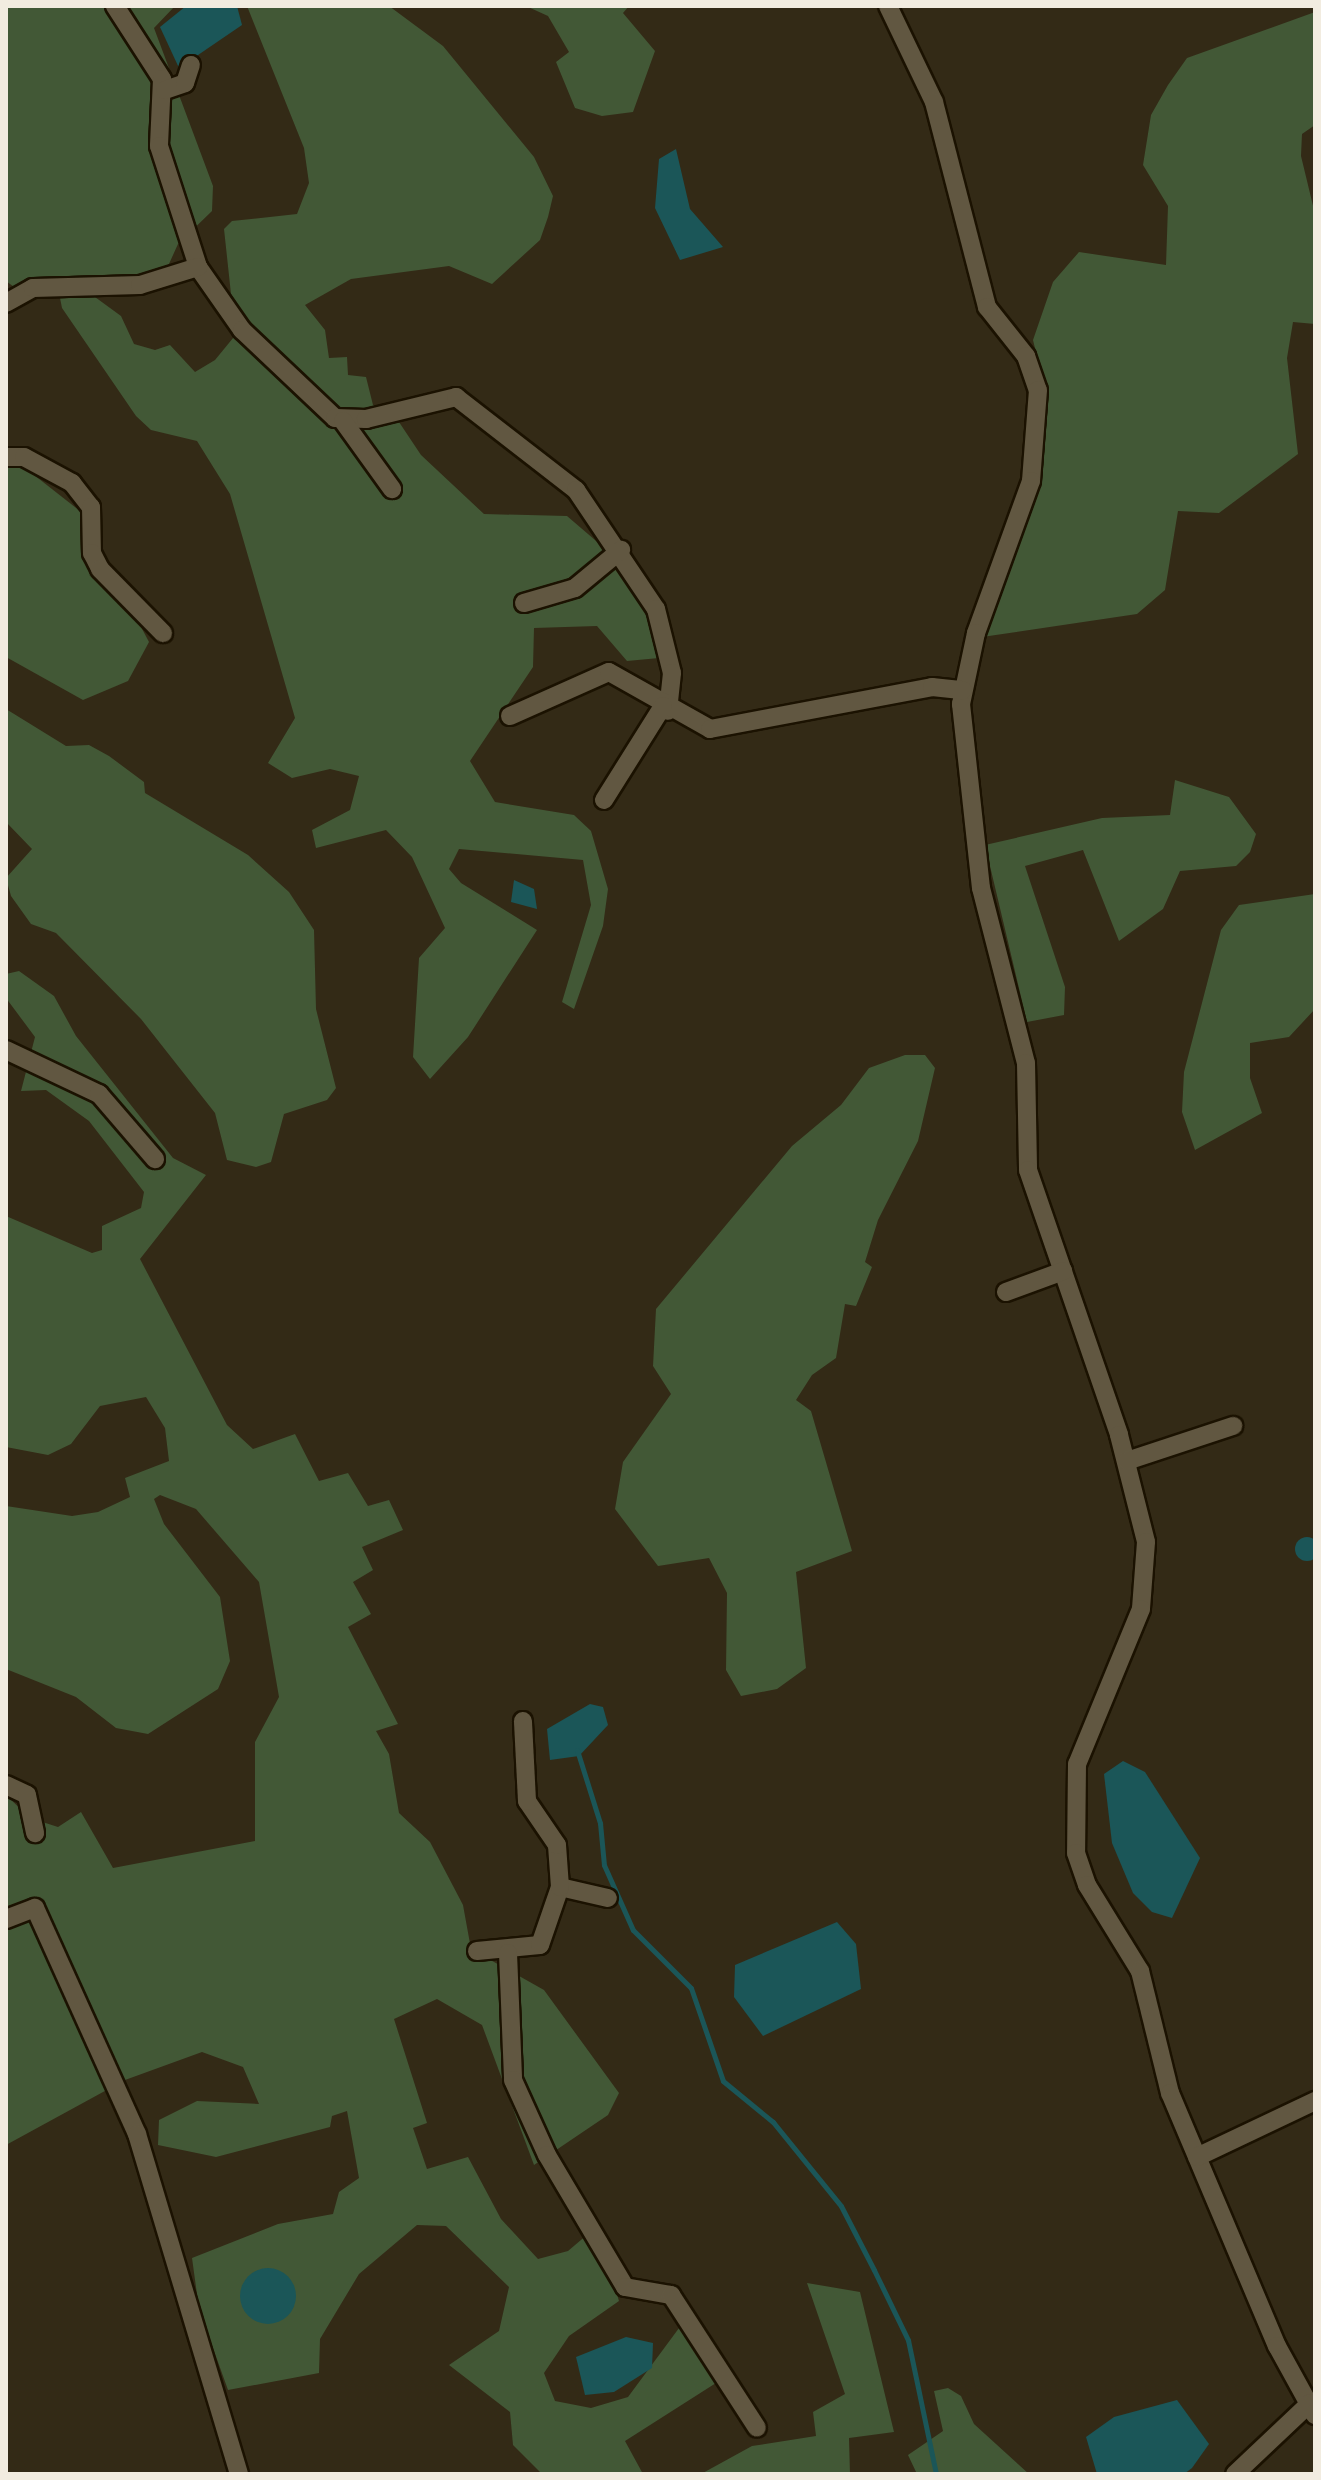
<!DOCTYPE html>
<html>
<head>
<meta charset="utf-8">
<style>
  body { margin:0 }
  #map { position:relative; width:1321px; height:2480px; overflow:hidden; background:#332a16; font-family:"Roboto Condensed",sans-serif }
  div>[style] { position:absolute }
  .forest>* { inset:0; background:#425836 }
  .water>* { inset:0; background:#1b5658 }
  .round { border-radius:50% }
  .stream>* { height:5px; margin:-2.5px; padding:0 2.5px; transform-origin:2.5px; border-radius:2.5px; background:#1b5658 }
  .roads { filter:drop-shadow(2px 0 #1b1201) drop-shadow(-2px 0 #1b1201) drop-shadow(0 2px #1b1201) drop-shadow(0 -2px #1b1201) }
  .minor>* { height:18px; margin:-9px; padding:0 9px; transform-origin:9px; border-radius:9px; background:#615741 }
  span { translate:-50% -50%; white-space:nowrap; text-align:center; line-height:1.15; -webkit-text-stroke:8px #332a16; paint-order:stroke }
  .frame { position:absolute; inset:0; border:8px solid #f2ece0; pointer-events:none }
</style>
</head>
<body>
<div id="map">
  <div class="forest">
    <i style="clip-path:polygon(6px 6px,175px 6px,154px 28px,213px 186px,212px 211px,178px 244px,164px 275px,14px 287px,6px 281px)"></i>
    <i style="clip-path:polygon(247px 6px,389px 6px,443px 46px,534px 157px,553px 196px,548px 217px,540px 240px,492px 284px,449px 266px,351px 279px,305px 305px,325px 330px,329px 358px,347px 357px,348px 375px,366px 377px,373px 405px,389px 407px,421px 455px,484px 514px,567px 516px,616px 558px,652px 616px,659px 658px,627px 661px,597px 626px,534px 628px,533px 667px,470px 761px,495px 802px,574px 815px,591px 831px,608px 889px,603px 926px,574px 1009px,562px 1002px,591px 905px,583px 860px,459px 849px,449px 869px,461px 883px,537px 930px,468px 1037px,430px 1079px,413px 1057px,419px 958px,445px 928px,412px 857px,386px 830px,316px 848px,312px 830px,350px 810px,359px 776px,330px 769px,292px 778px,268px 763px,295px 718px,230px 494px,197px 441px,151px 430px,136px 416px,62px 308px,60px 298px,95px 297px,121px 316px,134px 344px,155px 350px,170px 345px,195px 372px,215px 360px,247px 321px,231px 294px,224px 229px,232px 221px,297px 214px,309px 183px,304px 148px)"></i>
    <i style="clip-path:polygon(526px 6px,629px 6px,623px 13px,655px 51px,633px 112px,602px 116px,575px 108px,556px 62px,569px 52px,548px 16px)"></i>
    <i style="clip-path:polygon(1315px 12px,1315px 125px,1302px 134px,1301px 156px,1315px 214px,1315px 324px,1293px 322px,1287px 358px,1298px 454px,1219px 513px,1178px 511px,1165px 590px,1137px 614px,982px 637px,1036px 500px,1045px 390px,1033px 340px,1053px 282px,1079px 252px,1166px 265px,1168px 206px,1143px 165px,1151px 115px,1168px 85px,1187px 58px)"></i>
    <i style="clip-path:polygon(6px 453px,80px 511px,149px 642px,128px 681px,83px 700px,6px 657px)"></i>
    <i style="clip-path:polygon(6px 709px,66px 746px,89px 745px,109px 756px,144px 782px,145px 793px,248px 855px,289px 892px,314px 930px,316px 1009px,336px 1088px,327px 1100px,284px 1114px,271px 1162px,256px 1167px,227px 1160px,215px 1113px,141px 1019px,56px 933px,31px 924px,11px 896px,6px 878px,32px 849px,6px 822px)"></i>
    <i style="clip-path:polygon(1175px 780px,1229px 797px,1256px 834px,1250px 852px,1236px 866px,1180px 871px,1163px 909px,1119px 941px,1083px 850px,1025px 866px,1065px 987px,1064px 1015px,1027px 1022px,985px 845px,1102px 818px,1170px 815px)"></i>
    <i style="clip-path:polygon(1315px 894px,1315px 1009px,1289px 1037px,1250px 1043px,1250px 1078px,1262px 1113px,1195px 1150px,1182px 1112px,1184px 1072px,1221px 930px,1239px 905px)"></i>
    <i style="clip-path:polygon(19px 971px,54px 996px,76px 1036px,173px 1158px,206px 1175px,140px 1259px,227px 1425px,253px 1449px,295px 1434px,319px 1481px,348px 1473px,368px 1506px,389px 1500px,403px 1530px,362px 1547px,373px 1570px,353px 1582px,371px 1614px,348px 1627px,398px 1724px,376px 1731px,389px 1754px,399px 1813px,430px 1842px,463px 1905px,471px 1949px,544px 1990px,619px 2093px,608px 2115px,534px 2165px,482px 2025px,437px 1999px,394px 2019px,427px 2123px,413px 2128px,427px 2169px,468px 2157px,501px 2219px,538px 2259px,568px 2251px,588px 2234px,609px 2268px,619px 2301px,569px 2336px,544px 2373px,555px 2401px,591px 2408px,628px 2397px,682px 2324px,716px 2383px,625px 2441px,643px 2474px,542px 2474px,513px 2445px,510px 2412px,449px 2365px,499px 2331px,509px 2287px,446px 2226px,417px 2225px,359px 2274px,320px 2339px,319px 2373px,228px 2390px,199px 2309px,192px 2258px,278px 2224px,333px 2214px,339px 2192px,359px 2178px,347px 2111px,332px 2116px,330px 2127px,216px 2157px,158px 2145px,159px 2120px,197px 2101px,259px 2104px,243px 2067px,202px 2052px,125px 2080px,6px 2145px,6px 1795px,30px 1818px,58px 1827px,81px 1812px,113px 1868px,255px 1841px,255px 1742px,279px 1697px,259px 1582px,196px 1509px,160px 1495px,154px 1499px,164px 1524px,220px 1597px,230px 1661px,218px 1689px,148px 1734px,116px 1728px,76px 1697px,6px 1669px,6px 1506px,72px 1516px,98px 1512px,130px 1497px,125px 1478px,169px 1461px,165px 1428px,146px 1397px,100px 1406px,71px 1444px,48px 1455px,6px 1447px,6px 1216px,92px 1253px,102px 1250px,102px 1226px,141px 1208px,144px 1192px,89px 1121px,46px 1090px,21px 1091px,35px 1037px,6px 998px,6px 974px)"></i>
    <i style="clip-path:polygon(905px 1055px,925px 1055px,935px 1068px,918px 1141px,878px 1220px,865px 1262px,872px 1267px,856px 1306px,845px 1304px,836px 1358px,812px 1375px,796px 1400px,811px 1411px,852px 1551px,796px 1572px,806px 1668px,777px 1689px,741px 1696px,726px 1670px,727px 1593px,709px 1558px,658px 1566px,615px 1509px,623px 1462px,671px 1394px,653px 1366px,656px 1309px,792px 1146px,841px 1105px,869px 1068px)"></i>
    <i style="clip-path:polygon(807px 2283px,860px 2292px,894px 2432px,849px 2438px,850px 2474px,701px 2474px,752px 2446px,816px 2436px,813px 2412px,845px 2394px)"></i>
    <i style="clip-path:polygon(948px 2388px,961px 2396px,974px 2424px,1029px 2474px,917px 2474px,908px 2455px,943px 2431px,934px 2391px)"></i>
  </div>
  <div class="water">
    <i style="clip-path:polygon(186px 6px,237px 6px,242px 25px,179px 68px,160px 27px)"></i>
    <i style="clip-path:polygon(676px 149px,690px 209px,723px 247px,680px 260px,655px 208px,659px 159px)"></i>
    <i style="clip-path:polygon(514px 880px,534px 889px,537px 909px,511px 902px)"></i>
    <i class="round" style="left:1295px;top:1537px;width:24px;height:24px"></i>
    <i style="clip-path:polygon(590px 1704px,603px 1707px,608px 1725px,579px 1756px,550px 1760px,547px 1729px)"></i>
    <i style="clip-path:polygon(1123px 1761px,1145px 1772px,1200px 1858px,1172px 1918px,1152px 1912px,1133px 1893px,1112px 1843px,1104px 1774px)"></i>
    <i style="clip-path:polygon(837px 1922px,856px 1944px,861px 1989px,763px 2036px,734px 1997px,735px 1965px)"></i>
    <i class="round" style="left:240px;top:2268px;width:56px;height:56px"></i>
    <i style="clip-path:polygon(626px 2337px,653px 2343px,652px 2368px,614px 2392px,585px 2395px,576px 2357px)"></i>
    <i style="clip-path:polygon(1177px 2400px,1209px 2444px,1192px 2468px,1184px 2474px,1097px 2474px,1086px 2437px,1114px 2417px)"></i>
  </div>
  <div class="stream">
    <i style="left:577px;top:1750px;width:77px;rotate:72.5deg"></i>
    <i style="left:600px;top:1823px;width:42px;rotate:84.6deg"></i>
    <i style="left:604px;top:1865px;width:71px;rotate:66deg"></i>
    <i style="left:633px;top:1930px;width:82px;rotate:45deg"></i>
    <i style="left:691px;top:1988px;width:98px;rotate:71deg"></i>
    <i style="left:723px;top:2081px;width:65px;rotate:39.4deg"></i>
    <i style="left:773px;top:2122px;width:108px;rotate:51deg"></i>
    <i style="left:841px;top:2206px;width:72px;rotate:62.7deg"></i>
    <i style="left:874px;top:2270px;width:78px;rotate:64.1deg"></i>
    <i style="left:908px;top:2340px;width:137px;rotate:78.2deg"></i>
  </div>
  <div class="roads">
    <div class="minor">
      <i style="left:115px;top:6px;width:87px;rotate:57.2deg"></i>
      <i style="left:162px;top:79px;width:67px;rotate:92.6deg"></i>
      <i style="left:159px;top:146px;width:127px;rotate:72.1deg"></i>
      <i style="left:198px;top:267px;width:77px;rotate:55.1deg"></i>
      <i style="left:242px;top:330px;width:128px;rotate:43.4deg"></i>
      <i style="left:335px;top:418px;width:31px;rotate:2deg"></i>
      <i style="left:366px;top:419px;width:93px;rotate:-13.7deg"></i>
      <i style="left:456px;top:397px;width:152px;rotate:37.8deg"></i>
      <i style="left:576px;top:490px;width:143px;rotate:56.1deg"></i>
      <i style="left:656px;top:609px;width:66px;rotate:76deg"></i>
      <i style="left:672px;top:673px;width:38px;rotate:96deg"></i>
      <i style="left:888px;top:6px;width:106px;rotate:64.4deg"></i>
      <i style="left:934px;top:102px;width:212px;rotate:75.5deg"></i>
      <i style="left:987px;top:307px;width:63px;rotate:51.5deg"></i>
      <i style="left:1026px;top:356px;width:36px;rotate:71deg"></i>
      <i style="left:1038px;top:390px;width:91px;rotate:94.4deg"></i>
      <i style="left:1031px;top:481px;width:162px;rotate:109.9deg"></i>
      <i style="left:976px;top:633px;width:73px;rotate:101.9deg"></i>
      <i style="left:961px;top:704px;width:185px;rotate:83.8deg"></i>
      <i style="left:981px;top:888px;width:181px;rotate:75.6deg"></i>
      <i style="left:1026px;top:1063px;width:107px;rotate:88.9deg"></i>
      <i style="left:1028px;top:1170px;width:280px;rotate:71deg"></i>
      <i style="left:1119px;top:1435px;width:110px;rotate:75.8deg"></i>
      <i style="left:1146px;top:1542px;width:67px;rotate:94.3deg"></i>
      <i style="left:1141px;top:1609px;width:168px;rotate:112.4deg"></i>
      <i style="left:1077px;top:1764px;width:89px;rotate:90.6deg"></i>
      <i style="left:1076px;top:1853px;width:34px;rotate:71deg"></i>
      <i style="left:1087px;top:1885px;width:101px;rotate:58.4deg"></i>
      <i style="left:1140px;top:1971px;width:126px;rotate:76.2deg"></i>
      <i style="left:1170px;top:2093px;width:275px;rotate:67.1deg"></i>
      <i style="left:1277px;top:2346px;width:79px;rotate:61.2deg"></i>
      <i style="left:165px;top:90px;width:21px;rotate:-19deg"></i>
      <i style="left:185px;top:83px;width:19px;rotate:-72deg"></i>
      <i style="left:6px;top:303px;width:31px;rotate:-29deg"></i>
      <i style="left:33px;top:288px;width:107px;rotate:-1.6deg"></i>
      <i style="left:140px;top:285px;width:61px;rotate:-17.2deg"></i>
      <i style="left:343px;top:421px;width:84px;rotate:54.2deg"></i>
      <i style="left:6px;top:457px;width:18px"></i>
      <i style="left:24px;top:457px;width:55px;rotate:28.4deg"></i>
      <i style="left:72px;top:483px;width:31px;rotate:52deg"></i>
      <i style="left:91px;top:507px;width:46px;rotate:88.8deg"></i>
      <i style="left:92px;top:553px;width:18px;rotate:63deg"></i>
      <i style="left:100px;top:569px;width:90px;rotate:45.5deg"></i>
      <i style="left:524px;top:603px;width:53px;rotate:-16.4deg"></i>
      <i style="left:575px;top:588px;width:60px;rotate:-39.6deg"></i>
      <i style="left:510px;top:716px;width:108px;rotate:-24deg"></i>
      <i style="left:609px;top:672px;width:116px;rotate:29.4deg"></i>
      <i style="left:710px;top:729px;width:226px;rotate:-10.7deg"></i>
      <i style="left:932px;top:687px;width:31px;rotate:6deg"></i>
      <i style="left:604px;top:800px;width:111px;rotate:-57.9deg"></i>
      <i style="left:6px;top:1050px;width:103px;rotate:25.3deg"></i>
      <i style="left:99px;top:1094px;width:86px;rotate:49.3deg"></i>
      <i style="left:1006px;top:1292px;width:61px;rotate:-20.2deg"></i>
      <i style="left:1127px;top:1461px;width:112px;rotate:-18.3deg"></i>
      <i style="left:6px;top:1785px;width:23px;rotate:25deg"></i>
      <i style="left:27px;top:1795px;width:39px;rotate:78deg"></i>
      <i style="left:560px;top:1887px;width:49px;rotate:12.9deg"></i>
      <i style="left:6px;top:1919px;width:31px;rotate:-21deg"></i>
      <i style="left:35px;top:1908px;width:248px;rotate:65.7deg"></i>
      <i style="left:137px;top:2134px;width:355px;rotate:73.3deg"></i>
      <i style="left:477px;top:1951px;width:63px;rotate:-5.4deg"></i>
      <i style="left:540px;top:1945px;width:61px;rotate:-71deg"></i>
      <i style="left:560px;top:1887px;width:42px;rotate:-94.1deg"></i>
      <i style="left:557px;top:1845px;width:53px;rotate:-124.3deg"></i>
      <i style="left:527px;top:1801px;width:80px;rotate:-92.9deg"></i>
      <i style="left:508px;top:1953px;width:127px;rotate:87.7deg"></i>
      <i style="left:513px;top:2080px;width:82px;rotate:65.6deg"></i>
      <i style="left:547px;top:2155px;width:153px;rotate:59.4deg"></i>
      <i style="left:625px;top:2287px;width:47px;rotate:9.9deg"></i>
      <i style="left:671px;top:2295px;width:158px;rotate:57.1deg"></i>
      <i style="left:1197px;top:2157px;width:131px;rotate:-25.4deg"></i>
      <i style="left:1235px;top:2474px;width:103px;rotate:-43.4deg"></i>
    </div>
  </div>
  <div class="frame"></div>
</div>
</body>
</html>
